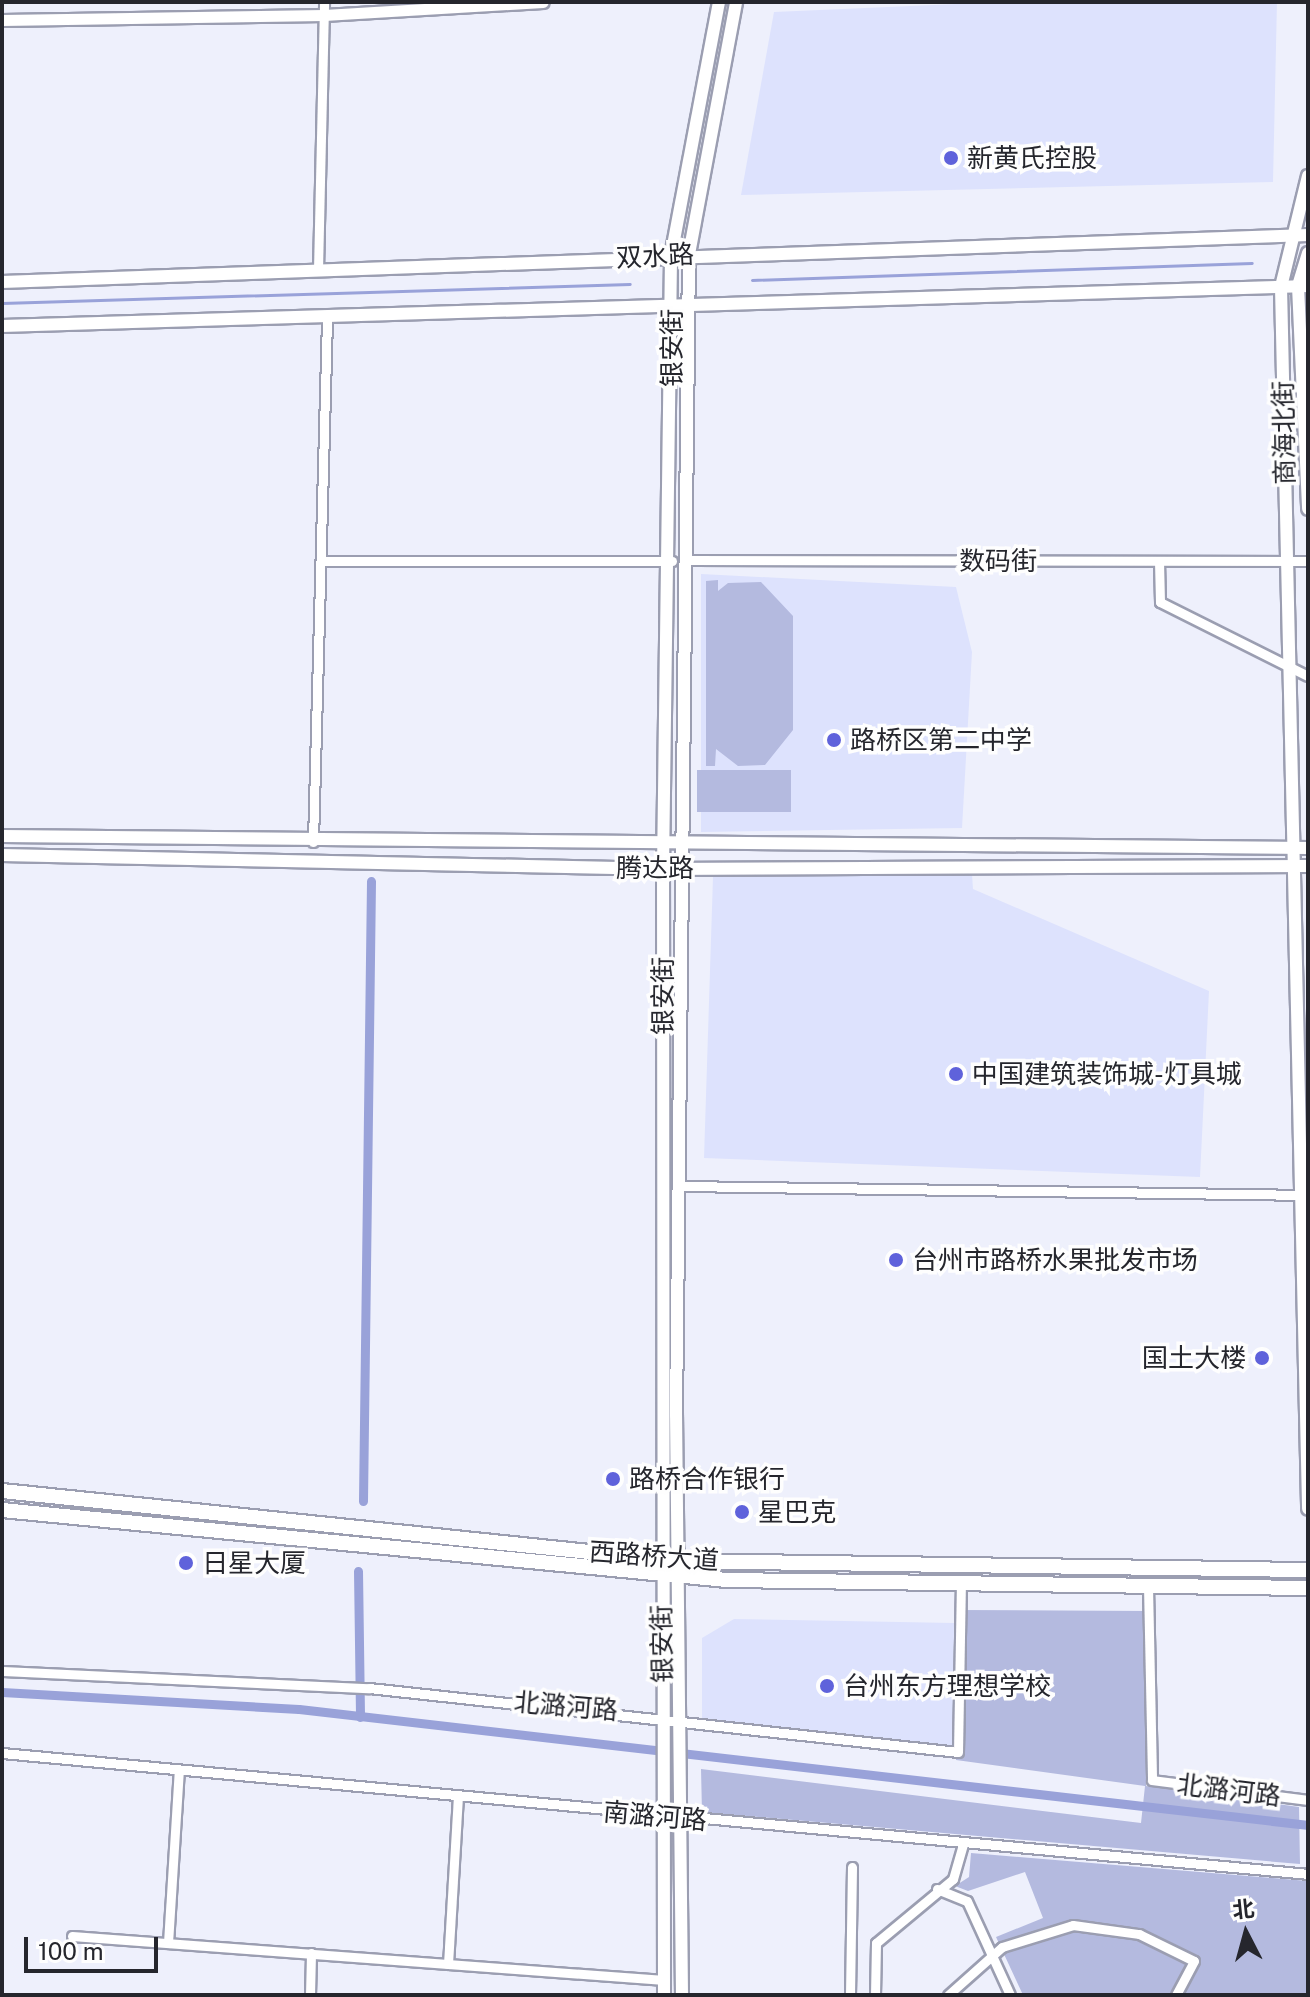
<!DOCTYPE html>
<html>
<head>
<meta charset="utf-8">
<style>
  body { margin:0 }
  #map { position:relative; width:1310px; height:1997px; overflow:hidden; background:#eef0fc; font-family:"Public Sans","Noto Sans SC",sans-serif }
  div>[style] { position:absolute }
  .built>* { inset:0; background:#dde2fd }
  .green>* { inset:0; background:#b4badf; transform-origin:0 0 }
  .stream>* { height:3px; margin:-1.5px; padding:0 1.5px; transform-origin:1.5px; border-radius:1.5px; background:#99a2d9 }
  .canal>* { height:9px; margin:-4.5px; padding:0 4.5px; transform-origin:4.5px; border-radius:4.5px; background:#99a2d9 }
  .roads { filter:drop-shadow(2px 0 #9b9eb1) drop-shadow(-2px 0 #9b9eb1) drop-shadow(0 2px #9b9eb1) drop-shadow(0 -2px #9b9eb1) }
  .minor>* { height:9px; margin:-4.5px; padding:0 4.5px; transform-origin:4.5px; border-radius:4.5px; background:#fff }
  .tertiary>* { height:11px; margin:-5.5px; padding:0 5.5px; transform-origin:5.5px; border-radius:5.5px; background:#fff }
  .secondary>* { height:12px; margin:-6px; padding:0 6px; transform-origin:6px; border-radius:6px; background:#fff }
  .primary>* { height:14px; margin:-7px; padding:0 7px; transform-origin:7px; border-radius:7px; background:#fff }
  .dots>* { width:22px; height:22px; translate:-50% -50%; box-sizing:border-box; border:4px solid #fefefe; border-radius:50% }
  span { translate:-50% -50%; white-space:nowrap; text-align:center; line-height:1.15; -webkit-text-stroke:7px #fefefe; paint-order:stroke }
  .poi-label { font-size:26px; color:#25262d }
  .left { translate:0 -50%; text-align:left }
  .right { translate:-100% -50%; text-align:right }
  .street-label { font-size:26px; color:#25262d }
  .frame { position:absolute; inset:0; border:4px solid #25262d; pointer-events:none }
  .north { position:absolute; left:1206px; top:1893px; width:80px; height:80px; -webkit-text-stroke:6px #fefefe; paint-order:stroke; rotate:354deg; font-size:22px; font-weight:700; line-height:32px; text-align:center; color:#25262d }
  .north::after { content:''; display:block; margin:auto; width:28px; height:36px; background:#25262d; clip-path:polygon(50% 0,100% 100%,50% 72%,0 100%) }
  .scale { position:absolute; left:24px; top:1937px; width:134px; height:36px; box-sizing:border-box; border:4px solid #25262d; border-top:0; padding-left:10px; font-size:24px; line-height:28px; white-space:nowrap; color:#25262d; -webkit-text-stroke:6px #fefefe; paint-order:stroke }
</style>
</head>
<body>
<div id="map">
  <div class="built">
    <i style="clip-path:polygon(1002px 2px,1277px 2px,1273px 182px,741px 195px,774px 12px)"></i>
    <i style="clip-path:polygon(701px 574px,956px 587px,972px 652px,962px 828px,701px 832px)"></i>
    <i style="clip-path:polygon(972px 874px,973px 889px,1209px 991px,1200px 1177px,704px 1158px,713px 877px)"></i>
    <i style="clip-path:polygon(734px 1619px,954px 1623px,953px 1748px,702px 1725px,702px 1638px)"></i>
  </div>
  <div class="green">
    <i style="clip-path:polygon(718px 580px,718px 591px,728px 583px,761px 582px,793px 616px,793px 730px,765px 765px,738px 766px,716px 749px,715px 766px,706px 766px,706px 581px)"></i>
    <i style="left:697px;top:770px;width:94px;height:42px"></i>
    <i style="clip-path:polygon(958px 1610px,1146px 1611px,1146px 1786px,1299px 1807px,1300px 1864px,702px 1812px,701px 1769px,1141px 1823px,1145px 1786px,956px 1760px)"></i>
    <i style="clip-path:polygon(971px 1853px,1308px 1881px,1308px 1995px,1023px 1995px,996px 1937px,1043px 1918px,1025px 1872px,968px 1891px,955px 1886px,969px 1877px)"></i>
  </div>
  <div class="stream">
    <i style="left:752px;top:280px;width:500px;rotate:-1.95deg"></i>
    <i style="left:2px;top:303px;width:628px;rotate:-1.73deg"></i>
  </div>
  <div class="canal">
    <i style="left:363px;top:1501px;width:620px;rotate:-89.26deg"></i>
    <i style="left:358px;top:1571px;width:146px;rotate:89.2deg"></i>
    <i style="left:2px;top:1692px;width:297px;rotate:3.3deg"></i>
    <i style="left:299px;top:1709px;width:1016px;rotate:6.56deg"></i>
  </div>
  <div class="roads">
    <div class="minor">
      <i style="left:318px;top:270px;width:268px;rotate:-88.7deg"></i>
      <i style="left:689px;top:560px;width:619px;rotate:0.09deg"></i>
      <i style="left:321px;top:561px;width:351px"></i>
      <i style="left:1159px;top:561px;width:41px;rotate:88.6deg"></i>
      <i style="left:1160px;top:602px;width:165px;rotate:26.6deg"></i>
      <i style="left:313px;top:842px;width:525px;rotate:-88.47deg"></i>
      <i style="left:681px;top:1186px;width:627px;rotate:0.82deg"></i>
      <i style="left:1148px;top:1586px;width:194px;rotate:88.8deg"></i>
      <i style="left:1152px;top:1780px;width:157px;rotate:7.3deg"></i>
      <i style="left:2px;top:1671px;width:367px;rotate:2.7deg"></i>
      <i style="left:369px;top:1688px;width:592px;rotate:6.2deg"></i>
      <i style="left:958px;top:1752px;width:169px;rotate:-89deg"></i>
      <i style="left:2px;top:1753px;width:1312px;rotate:5.29deg"></i>
      <i style="left:937px;top:1889px;width:32px;rotate:22deg"></i>
      <i style="left:967px;top:1901px;width:103px;rotate:65.4deg"></i>
      <i style="left:72px;top:1936px;width:594px;rotate:4.25deg"></i>
      <i style="left:168px;top:1943px;width:173px;rotate:-86.4deg"></i>
      <i style="left:448px;top:1964px;width:167px;rotate:-86.6deg"></i>
      <i style="left:310px;top:1995px;width:42px;rotate:-88.6deg"></i>
      <i style="left:850px;top:1995px;width:128px;rotate:-89.1deg"></i>
      <i style="left:875px;top:1995px;width:52px;rotate:-88.9deg"></i>
      <i style="left:876px;top:1943px;width:100px;rotate:-39.7deg"></i>
      <i style="left:953px;top:1879px;width:37px;rotate:-74deg"></i>
      <i style="left:948px;top:1995px;width:72px;rotate:-41.6deg"></i>
      <i style="left:1002px;top:1947px;width:74px;rotate:-17.2deg"></i>
      <i style="left:1073px;top:1925px;width:67px;rotate:7.8deg"></i>
      <i style="left:1139px;top:1934px;width:61px;rotate:26.1deg"></i>
      <i style="left:1194px;top:1961px;width:38px;rotate:118deg"></i>
    </div>
    <div class="tertiary">
      <i style="left:2px;top:20px;width:322px;rotate:-0.9deg"></i>
      <i style="left:324px;top:15px;width:219px;rotate:-3.4deg"></i>
    </div>
    <div class="secondary">
      <i style="left:1308px;top:176px;width:114px;rotate:103.7deg"></i>
      <i style="left:1281px;top:287px;width:1222px;rotate:88.73deg"></i>
      <i style="left:1308px;top:253px;width:34px;rotate:107deg"></i>
      <i style="left:1298px;top:286px;width:223px;rotate:87.4deg"></i>
      <i style="left:2px;top:282px;width:1307px;rotate:-2.06deg"></i>
      <i style="left:2px;top:326px;width:1307px;rotate:-1.75deg"></i>
      <i style="left:2px;top:836px;width:1306px;rotate:0.53deg"></i>
      <i style="left:2px;top:855px;width:661px;rotate:1.21deg"></i>
      <i style="left:663px;top:869px;width:645px;rotate:-0.27deg"></i>
      <i style="left:664px;top:1995px;width:1126px;rotate:-90.05deg"></i>
      <i style="left:663px;top:869px;width:613px;rotate:-89.25deg"></i>
      <i style="left:671px;top:256px;width:258px;rotate:-79.3deg"></i>
      <i style="left:682px;top:1995px;width:580px;rotate:-90.59deg"></i>
      <i style="left:676px;top:1415px;width:1161px;rotate:-89.36deg"></i>
      <i style="left:689px;top:254px;width:256px;rotate:-79.4deg"></i>
    </div>
    <div class="primary">
      <i style="left:2px;top:1491px;width:678px;rotate:5.93deg"></i>
      <i style="left:676px;top:1561px;width:632px;rotate:0.82deg"></i>
      <i style="left:2px;top:1510px;width:727px;rotate:5.52deg"></i>
      <i style="left:726px;top:1580px;width:582px;rotate:0.79deg"></i>
    </div>
  </div>
  <div class="dots">
    <i style="left:951px;top:158px;background:#5f62db"></i>
    <i style="left:834px;top:740px;background:#5f62db"></i>
    <i style="left:956px;top:1074px;background:#5f62db"></i>
    <i style="left:896px;top:1260px;background:#5f62db"></i>
    <i style="left:1262px;top:1358px;background:#5f62db"></i>
    <i style="left:613px;top:1479px;background:#5f62db"></i>
    <i style="left:742px;top:1512px;background:#5f62db"></i>
    <i style="left:186px;top:1563px;background:#5f62db"></i>
    <i style="left:827px;top:1686px;background:#5f62db"></i>
  </div>
  <div class="poi-label">
    <span class="left" style="left:967px;top:158px">新黄氏控股</span>
    <span class="left" style="left:850px;top:740px">路桥区第二中学</span>
    <span class="left" style="left:972px;top:1074px">中国建筑装饰城-灯具城</span>
    <span class="left" style="left:912px;top:1260px">台州市路桥水果批发市场</span>
    <span class="right" style="left:1246px;top:1358px">国土大楼</span>
    <span class="left" style="left:629px;top:1479px">路桥合作银行</span>
    <span class="left" style="left:758px;top:1512px">星巴克</span>
    <span class="left" style="left:202px;top:1563px">日星大厦</span>
    <span class="left" style="left:843px;top:1686px">台州东方理想学校</span>
  </div>
  <div class="street-label">
    <span style="left:655px;top:256px;rotate:-3deg">双水路</span>
    <span style="left:672px;top:348px;rotate:-90deg">银安街</span>
    <span style="left:1284px;top:433px;rotate:-91deg">商海北街</span>
    <span style="left:998px;top:561px">数码街</span>
    <span style="left:655px;top:868px">腾达路</span>
    <span style="left:663px;top:996px;rotate:-90deg">银安街</span>
    <span style="left:654px;top:1556px;rotate:4deg">西路桥大道</span>
    <span style="left:662px;top:1644px;rotate:-91deg">银安街</span>
    <span style="left:566px;top:1706px;rotate:5deg">北潞河路</span>
    <span style="left:1229px;top:1790px;rotate:7deg">北潞河路</span>
    <span style="left:655px;top:1816px;rotate:5deg">南潞河路</span>
  </div>
  <div class="frame"></div>
  <div class="north">北</div>
  <div class="scale">100 m</div>
</div>
</body>
</html>
